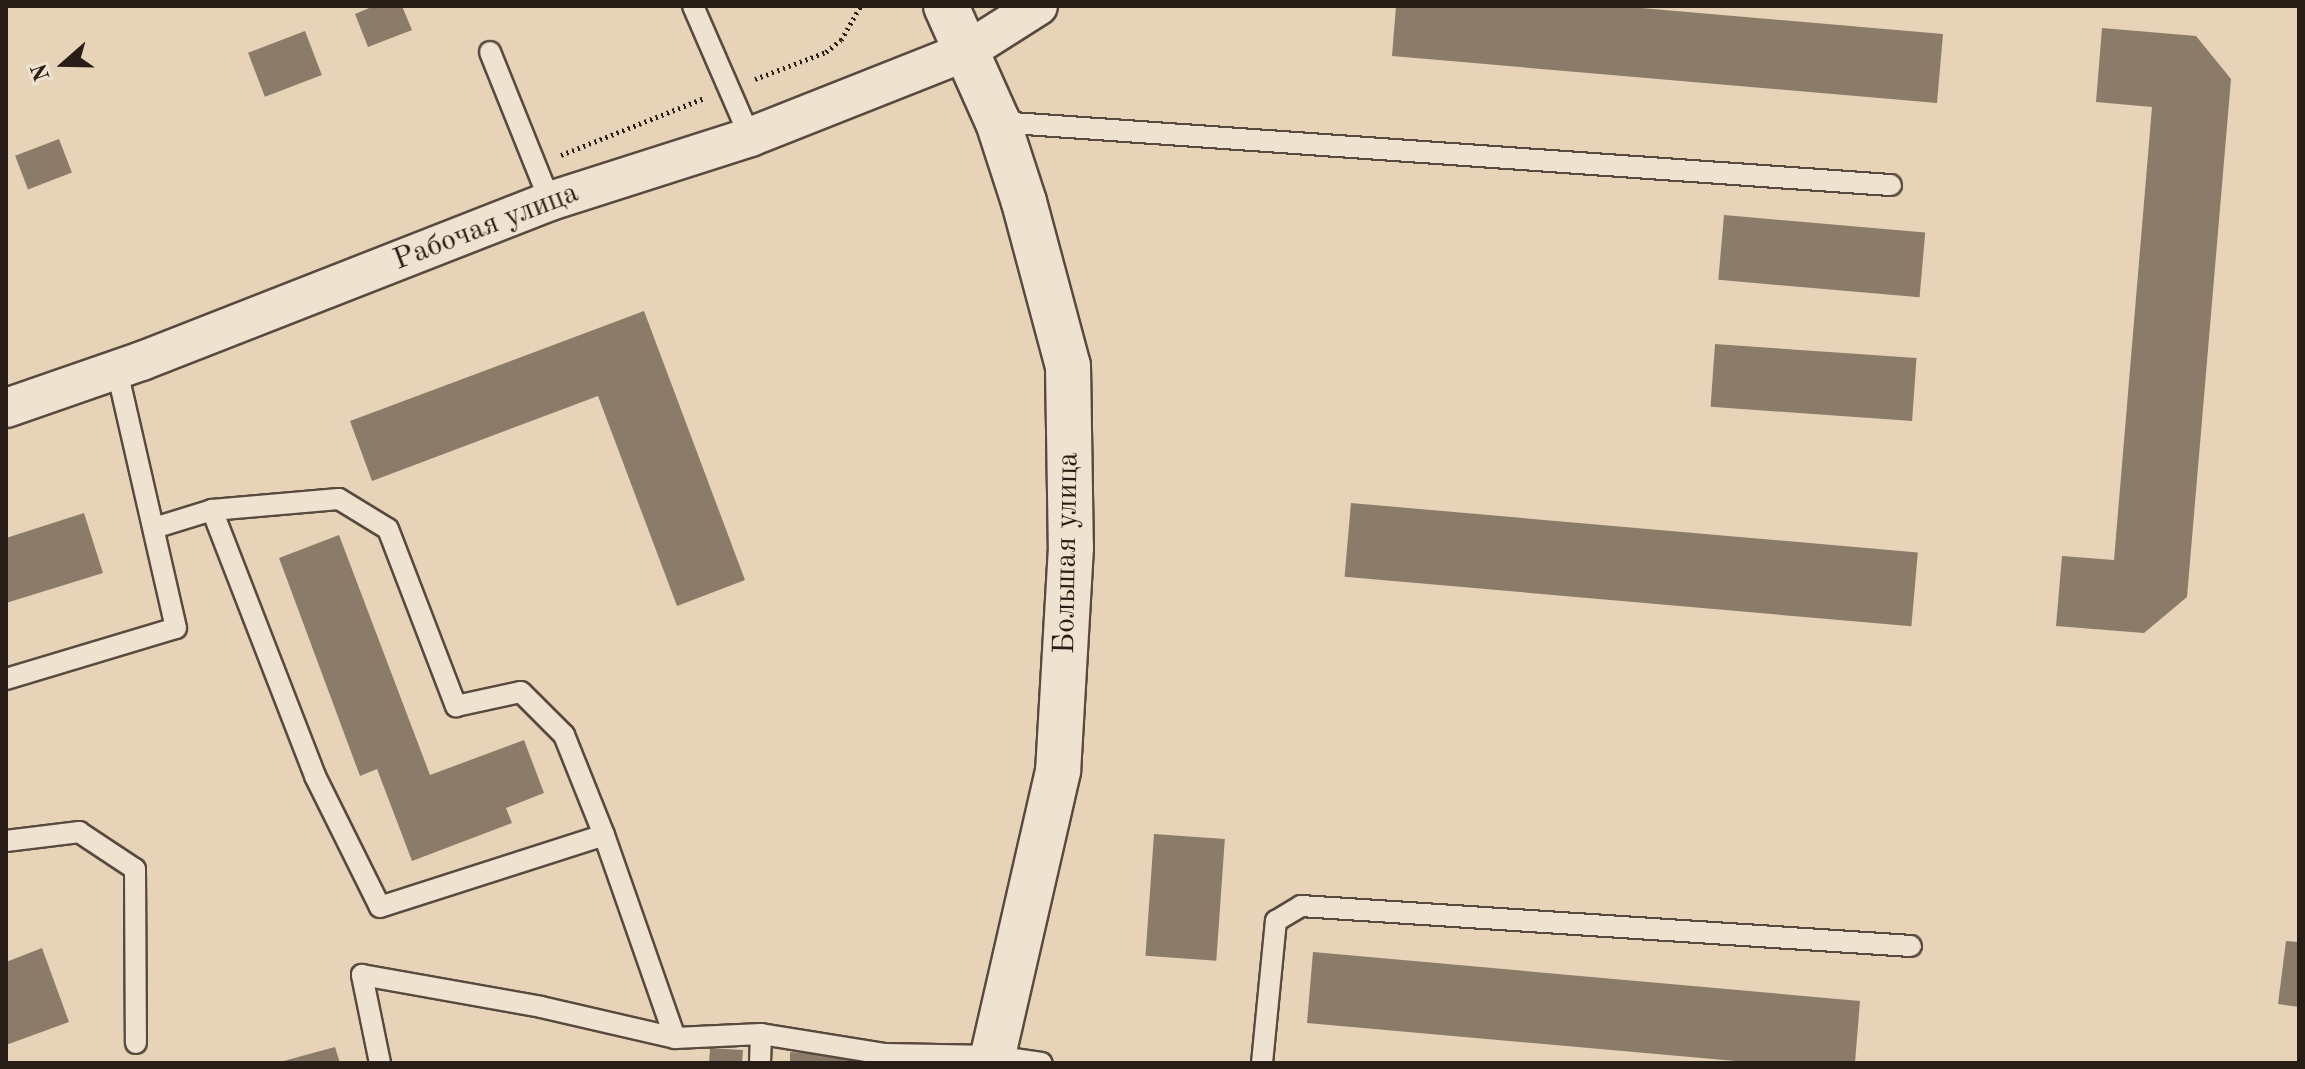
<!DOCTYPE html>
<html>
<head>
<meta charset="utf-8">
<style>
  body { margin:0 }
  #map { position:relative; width:2305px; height:1069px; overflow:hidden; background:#e7d3b7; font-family:"Old Standard TT",serif }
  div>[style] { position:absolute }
  .building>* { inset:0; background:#8b7c6a; transform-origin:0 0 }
  .path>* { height:5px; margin-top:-2.5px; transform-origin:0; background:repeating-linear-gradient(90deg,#281d17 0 2px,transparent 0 6px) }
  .roads { filter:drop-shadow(2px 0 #584a3f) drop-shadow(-2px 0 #584a3f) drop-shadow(0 2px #584a3f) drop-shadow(0 -2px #584a3f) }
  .lane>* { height:20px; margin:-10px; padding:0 10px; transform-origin:10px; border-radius:10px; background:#efe2d0 }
  .street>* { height:38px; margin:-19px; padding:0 19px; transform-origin:19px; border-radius:19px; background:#efe2d0 }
  .secondary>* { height:44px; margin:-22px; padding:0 22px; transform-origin:22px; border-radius:22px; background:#efe2d0 }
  span { translate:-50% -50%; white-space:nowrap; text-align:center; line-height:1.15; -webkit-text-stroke:6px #efe2d0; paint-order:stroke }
  .street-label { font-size:30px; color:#281d17 }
  .frame { position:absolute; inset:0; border:8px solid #281d17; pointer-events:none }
  .north { position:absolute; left:24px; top:24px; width:80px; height:80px; -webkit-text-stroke:6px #efe2d0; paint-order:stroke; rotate:250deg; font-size:22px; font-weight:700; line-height:32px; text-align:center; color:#281d17 }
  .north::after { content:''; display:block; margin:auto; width:28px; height:36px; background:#281d17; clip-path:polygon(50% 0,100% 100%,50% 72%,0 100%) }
</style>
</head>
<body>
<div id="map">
  <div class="building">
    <i style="clip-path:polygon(374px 6px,402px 6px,412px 30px,368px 47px,355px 14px)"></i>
    <i style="clip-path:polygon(1396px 6px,1618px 6px,1943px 34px,1937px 103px,1392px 56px)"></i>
    <i style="clip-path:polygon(2102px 28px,2196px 36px,2231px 79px,2187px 597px,2144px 633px,2056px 626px,2062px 556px,2114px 560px,2152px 107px,2096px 102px)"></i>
    <i style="left:305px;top:31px;width:47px;height:61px;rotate:69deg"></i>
    <i style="left:59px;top:139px;width:36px;height:47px;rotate:69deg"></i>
    <i style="left:1724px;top:215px;width:202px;height:65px;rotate:5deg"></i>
    <i style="clip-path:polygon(644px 311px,745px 580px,677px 606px,598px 396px,372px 481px,350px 421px)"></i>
    <i style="left:1715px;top:344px;width:202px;height:63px;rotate:4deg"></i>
    <i style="left:1351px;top:503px;width:569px;height:74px;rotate:5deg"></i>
    <i style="clip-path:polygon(84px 513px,103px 573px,6px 603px,6px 538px)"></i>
    <i style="clip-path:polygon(339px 535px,430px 775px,524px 740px,544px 793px,506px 808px,512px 823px,412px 861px,377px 769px,360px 776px,279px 558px)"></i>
    <i style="left:1154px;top:834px;width:71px;height:122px;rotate:4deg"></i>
    <i style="clip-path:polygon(2286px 941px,2299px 942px,2299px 1007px,2278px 1004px)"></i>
    <i style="clip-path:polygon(42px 948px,69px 1022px,6px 1045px,6px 962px)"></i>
    <i style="clip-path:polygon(1313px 952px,1860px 1001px,1855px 1063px,1758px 1063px,1307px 1023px)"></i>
    <i style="clip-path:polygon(335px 1047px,340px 1063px,280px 1063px,280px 1062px)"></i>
    <i style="clip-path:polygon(710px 1048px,743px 1050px,742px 1063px,709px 1063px)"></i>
    <i style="clip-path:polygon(790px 1052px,861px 1056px,860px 1063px,790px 1063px)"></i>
  </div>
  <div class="path">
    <i style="left:755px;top:79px;width:76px;rotate:-20.8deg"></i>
    <i style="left:826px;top:52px;width:19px;rotate:-39deg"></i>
    <i style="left:841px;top:40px;width:39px;rotate:-60deg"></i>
    <i style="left:561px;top:155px;width:154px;rotate:-21.7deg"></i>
  </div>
  <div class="roads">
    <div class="lane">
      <i style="left:693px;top:6px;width:143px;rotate:66.5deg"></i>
      <i style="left:490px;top:52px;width:161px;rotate:68.1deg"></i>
      <i style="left:998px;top:122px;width:895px;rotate:4.04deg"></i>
      <i style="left:212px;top:510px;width:127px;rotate:-5deg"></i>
      <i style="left:339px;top:499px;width:57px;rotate:31.5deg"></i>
      <i style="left:388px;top:529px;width:190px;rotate:69deg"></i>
      <i style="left:456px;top:706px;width:66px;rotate:-12.2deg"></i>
      <i style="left:521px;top:692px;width:61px;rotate:45deg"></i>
      <i style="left:564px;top:735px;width:108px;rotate:68.2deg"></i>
      <i style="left:154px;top:528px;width:61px;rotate:-17.2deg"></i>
      <i style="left:212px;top:510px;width:285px;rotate:68.8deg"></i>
      <i style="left:315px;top:776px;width:146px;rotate:63.6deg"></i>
      <i style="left:380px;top:907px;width:235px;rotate:-17.8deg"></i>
      <i style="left:604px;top:835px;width:215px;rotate:70.7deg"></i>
      <i style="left:6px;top:679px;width:177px;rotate:-16.7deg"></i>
      <i style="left:176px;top:628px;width:265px;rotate:-102.9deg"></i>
      <i style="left:6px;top:841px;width:74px;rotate:-7deg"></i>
      <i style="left:79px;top:832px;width:67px;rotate:33.5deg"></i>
      <i style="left:135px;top:869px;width:174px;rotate:89.7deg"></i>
      <i style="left:380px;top:1063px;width:90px;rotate:-101.6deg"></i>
      <i style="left:362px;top:975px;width:182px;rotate:10.1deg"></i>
      <i style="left:541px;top:1007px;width:138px;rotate:13deg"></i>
      <i style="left:675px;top:1038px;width:86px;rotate:-2.7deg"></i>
      <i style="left:761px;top:1034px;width:126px;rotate:9.2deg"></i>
      <i style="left:885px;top:1054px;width:108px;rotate:1.1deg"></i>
      <i style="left:993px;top:1056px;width:49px;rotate:8.1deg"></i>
      <i style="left:760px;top:1063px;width:29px;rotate:-88deg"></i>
      <i style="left:1262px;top:1063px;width:143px;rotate:-84.4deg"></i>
      <i style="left:1276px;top:921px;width:29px;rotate:-31deg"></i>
      <i style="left:1301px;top:906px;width:611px;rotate:3.75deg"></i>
    </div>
    <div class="street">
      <i style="left:6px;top:408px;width:144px;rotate:-19.1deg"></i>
      <i style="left:142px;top:361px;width:438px;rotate:-21.4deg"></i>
      <i style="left:550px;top:201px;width:210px;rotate:-17.7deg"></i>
      <i style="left:750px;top:137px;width:233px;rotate:-21.6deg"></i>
      <i style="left:967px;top:51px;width:84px;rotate:-32.4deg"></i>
    </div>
    <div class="secondary">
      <i style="left:946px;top:6px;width:127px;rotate:65.9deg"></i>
      <i style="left:998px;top:122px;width:84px;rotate:72deg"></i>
      <i style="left:1024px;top:202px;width:170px;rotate:75deg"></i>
      <i style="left:1068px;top:366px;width:181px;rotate:89.1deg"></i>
      <i style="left:1071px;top:547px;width:224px;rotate:93.3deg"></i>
      <i style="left:1058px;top:771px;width:300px;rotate:102.9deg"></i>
    </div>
  </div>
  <div class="street-label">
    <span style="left:486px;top:227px;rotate:-21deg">Рабочая улица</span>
    <span style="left:1067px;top:553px;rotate:-89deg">Большая улица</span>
  </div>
  <div class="frame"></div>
  <div class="north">N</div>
</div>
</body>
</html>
